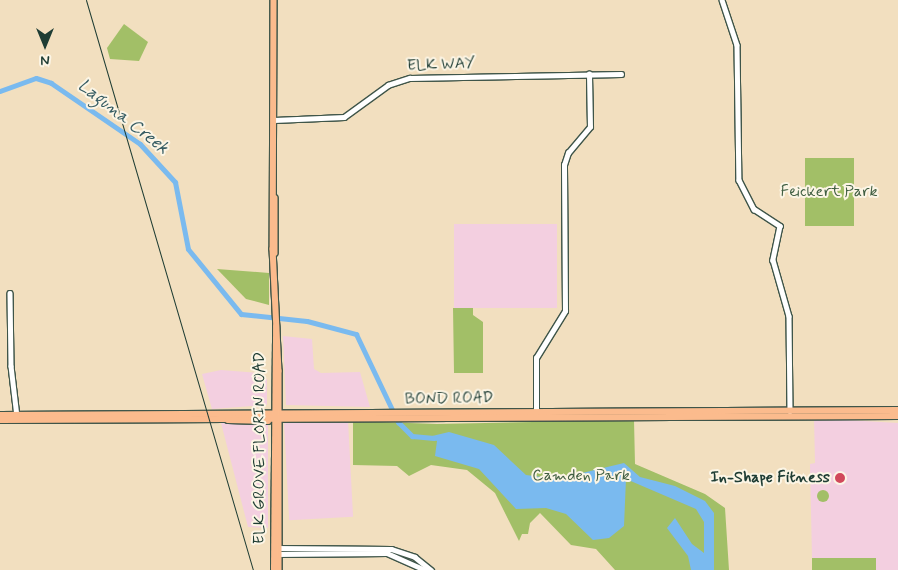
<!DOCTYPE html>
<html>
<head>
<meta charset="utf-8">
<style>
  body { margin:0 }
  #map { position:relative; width:898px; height:570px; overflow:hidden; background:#f2dfbf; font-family:Mynerve,sans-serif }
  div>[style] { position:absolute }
  .built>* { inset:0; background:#f3cfe0; transform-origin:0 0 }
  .green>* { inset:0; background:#a2bf67; transform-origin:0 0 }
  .round { border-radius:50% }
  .water>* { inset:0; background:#7abaef }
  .river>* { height:5px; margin:-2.5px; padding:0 2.5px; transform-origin:2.5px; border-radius:2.5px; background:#7abaef }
  .roads { filter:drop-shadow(1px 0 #3f5549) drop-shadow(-1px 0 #3f5549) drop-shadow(0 1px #3f5549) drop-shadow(0 -1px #3f5549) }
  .minor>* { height:4.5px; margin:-2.25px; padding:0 2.25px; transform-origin:2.25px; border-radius:2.25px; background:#fff }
  .major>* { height:5.5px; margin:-2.75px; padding:0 2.75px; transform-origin:2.75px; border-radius:2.75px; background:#fbbb8d }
  .rail>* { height:1px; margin:-0.5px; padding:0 0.5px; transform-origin:0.5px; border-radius:0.5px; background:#1f3d34 }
  .dots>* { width:14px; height:14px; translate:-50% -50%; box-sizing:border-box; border:2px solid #fcf5e5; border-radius:50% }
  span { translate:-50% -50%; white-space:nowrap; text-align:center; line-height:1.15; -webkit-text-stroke:4px #fcf5e5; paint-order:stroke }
  .street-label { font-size:16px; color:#1f3d34 }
  .park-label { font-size:16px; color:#405e41 }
  .poi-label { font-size:16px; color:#1f3d34; font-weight:700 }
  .right { translate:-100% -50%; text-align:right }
  .water-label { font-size:18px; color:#365c63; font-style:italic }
  .north { position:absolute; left:20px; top:20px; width:50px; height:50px; -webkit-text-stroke:4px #fcf5e5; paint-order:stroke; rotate:180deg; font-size:14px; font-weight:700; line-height:20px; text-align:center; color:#1f3d34 }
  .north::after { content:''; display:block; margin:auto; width:18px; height:22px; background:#1f3d34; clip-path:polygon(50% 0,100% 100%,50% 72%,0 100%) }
</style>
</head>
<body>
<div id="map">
  <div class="built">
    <i style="left:454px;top:224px;width:103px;height:84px"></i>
    <i style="clip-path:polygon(283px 336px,312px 339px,314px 369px,321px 373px,360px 372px,370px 407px,286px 405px)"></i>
    <i style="clip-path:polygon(221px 370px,260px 373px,261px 379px,267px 379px,267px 405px,212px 409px,202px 374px)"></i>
    <i style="clip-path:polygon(814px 418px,898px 423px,898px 570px,876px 570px,875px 558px,812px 558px,810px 464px,815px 463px)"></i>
    <i style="left:348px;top:420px;width:97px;height:64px;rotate:87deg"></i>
    <i style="clip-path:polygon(221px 423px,268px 425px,268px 528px,248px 527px)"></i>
  </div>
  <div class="green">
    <i style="clip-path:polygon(124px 24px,148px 42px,139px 61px,110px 59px,107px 48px)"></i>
    <i style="left:805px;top:158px;width:49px;height:68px"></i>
    <i style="clip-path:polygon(217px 269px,269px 273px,269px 305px,246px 299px)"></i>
    <i style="clip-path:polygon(453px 308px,473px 308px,473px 315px,483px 322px,483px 373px,454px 373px)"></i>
    <i style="clip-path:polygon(634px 420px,635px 464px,705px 494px,725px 508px,729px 570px,615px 570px,596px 549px,571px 545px,540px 513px,530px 523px,528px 534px,522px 534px,519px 541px,495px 493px,467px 470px,431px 465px,409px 476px,397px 466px,353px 465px,353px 421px,437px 424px)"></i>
    <i class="round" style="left:817px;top:490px;width:12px;height:12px"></i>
    <i style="left:812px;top:558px;width:64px;height:12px"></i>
  </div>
  <div class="water">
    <i style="clip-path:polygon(449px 432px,494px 445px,526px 475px,557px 479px,624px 463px,640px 477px,675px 486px,705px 501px,714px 513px,714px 570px,691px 570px,688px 556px,667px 528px,675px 518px,692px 544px,704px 553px,704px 522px,696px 509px,626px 479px,624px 526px,609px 538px,593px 540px,566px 514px,546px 508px,516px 509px,479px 469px,435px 456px,437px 441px,428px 437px)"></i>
  </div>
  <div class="river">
    <i style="left:0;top:91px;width:38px;rotate:-20deg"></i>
    <i style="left:36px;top:78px;width:16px;rotate:18deg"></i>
    <i style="left:51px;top:83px;width:108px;rotate:34.4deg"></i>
    <i style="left:140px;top:144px;width:52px;rotate:47.4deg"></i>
    <i style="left:175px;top:182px;width:68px;rotate:79deg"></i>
    <i style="left:188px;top:249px;width:84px;rotate:50.8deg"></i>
    <i style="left:241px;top:314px;width:66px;rotate:6.1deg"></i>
    <i style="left:307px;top:321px;width:51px;rotate:14.9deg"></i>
    <i style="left:356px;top:334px;width:98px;rotate:64.5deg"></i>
    <i style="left:398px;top:422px;width:20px;rotate:45deg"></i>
    <i style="left:412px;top:436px;width:22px;rotate:5deg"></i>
  </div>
  <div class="roads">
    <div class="minor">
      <i style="left:722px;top:0;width:47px;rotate:71.6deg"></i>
      <i style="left:737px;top:45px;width:135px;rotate:89.2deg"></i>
      <i style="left:739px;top:180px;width:33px;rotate:63deg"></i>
      <i style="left:754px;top:209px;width:31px;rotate:33deg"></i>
      <i style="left:780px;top:226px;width:35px;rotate:102deg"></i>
      <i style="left:773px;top:260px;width:58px;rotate:74.1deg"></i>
      <i style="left:789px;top:316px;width:95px;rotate:89.4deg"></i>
      <i style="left:274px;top:120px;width:70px;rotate:-2.5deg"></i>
      <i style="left:344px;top:117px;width:54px;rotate:-36deg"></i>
      <i style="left:388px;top:85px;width:23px;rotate:-18deg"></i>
      <i style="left:410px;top:78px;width:211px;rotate:-1.1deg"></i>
      <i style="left:10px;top:293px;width:73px;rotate:89.2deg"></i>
      <i style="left:11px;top:366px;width:50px;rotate:83.2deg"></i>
      <i style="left:536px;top:415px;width:57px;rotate:-90deg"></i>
      <i style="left:536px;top:358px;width:55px;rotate:-58.3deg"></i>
      <i style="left:565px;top:311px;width:146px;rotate:-90.4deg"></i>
      <i style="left:564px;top:165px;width:13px;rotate:-72deg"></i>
      <i style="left:568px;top:153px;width:34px;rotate:-50deg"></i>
      <i style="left:590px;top:127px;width:53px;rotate:-91.1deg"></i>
      <i style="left:276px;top:548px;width:115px;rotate:0.5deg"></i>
      <i style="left:391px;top:549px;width:25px;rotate:18deg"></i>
      <i style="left:415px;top:557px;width:21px;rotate:39deg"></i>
      <i style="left:276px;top:554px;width:111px;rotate:-0.5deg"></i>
      <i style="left:387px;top:553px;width:42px;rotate:24.1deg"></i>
    </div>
    <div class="major">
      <i style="left:274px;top:0;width:249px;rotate:90.2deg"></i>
      <i style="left:273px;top:249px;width:122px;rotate:87.2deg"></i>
      <i style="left:279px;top:371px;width:199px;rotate:90deg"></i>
      <i style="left:275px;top:198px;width:55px;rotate:90deg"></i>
      <i style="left:0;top:415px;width:898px;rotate:-0.32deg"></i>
      <i style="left:0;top:420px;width:898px;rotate:-0.26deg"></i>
      <i style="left:228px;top:420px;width:40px;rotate:1.4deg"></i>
      <i style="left:274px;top:570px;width:243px;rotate:-89.5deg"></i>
    </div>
  </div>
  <div class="rail">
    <i style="left:86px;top:0;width:594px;rotate:73.67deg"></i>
  </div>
  <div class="dots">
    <i style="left:840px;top:478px;background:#d1495b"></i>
  </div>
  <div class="street-label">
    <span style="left:441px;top:65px;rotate:-3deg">ELK WAY</span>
    <span style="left:449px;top:399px;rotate:-1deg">BOND ROAD</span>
    <span style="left:260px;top:448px;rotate:-90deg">ELK GROVE FLORIN ROAD</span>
  </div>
  <div class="park-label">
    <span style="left:829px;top:192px">Feickert Park</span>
    <span style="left:581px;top:476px">Camden Park</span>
  </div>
  <div class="poi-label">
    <span class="right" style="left:830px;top:478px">In-Shape Fitness</span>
  </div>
  <div class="water-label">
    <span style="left:123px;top:117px;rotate:38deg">Laguna Creek</span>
  </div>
  <div class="north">N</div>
</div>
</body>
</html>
